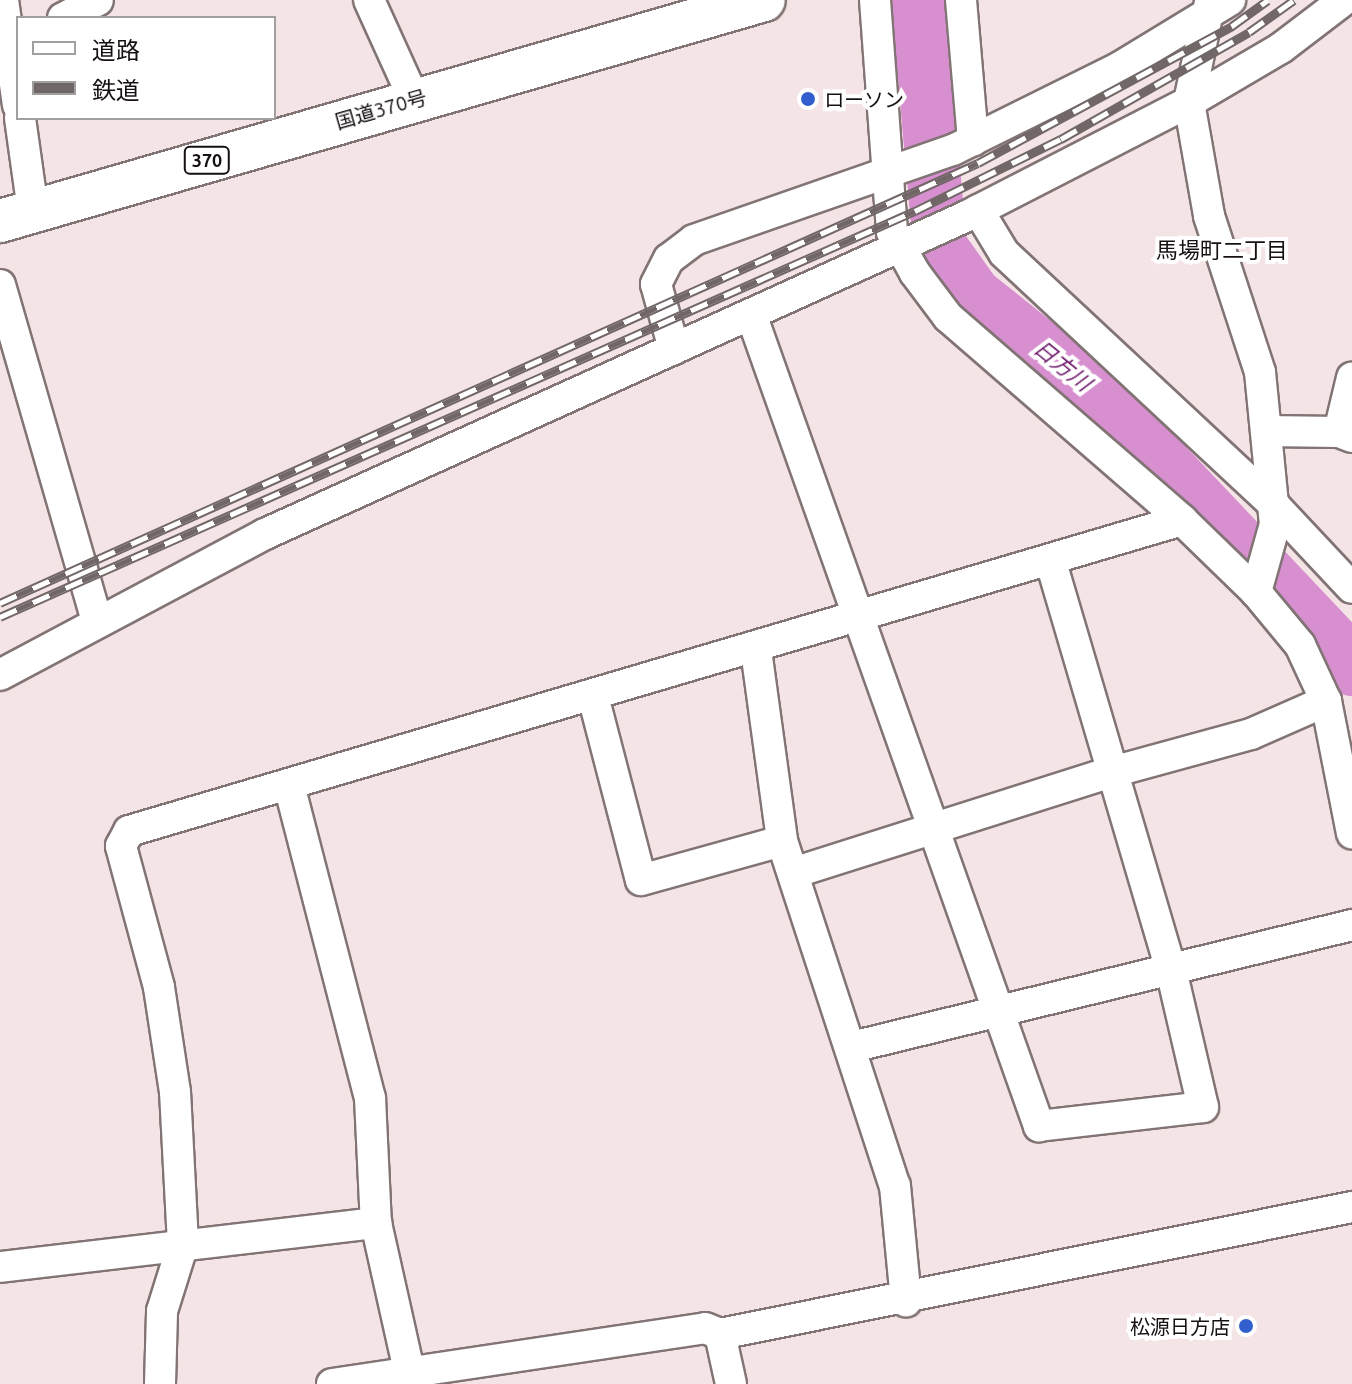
<!DOCTYPE html>
<html>
<head>
<meta charset="utf-8">
<style>
  body { margin:0 }
  #map { position:relative; width:1352px; height:1384px; overflow:hidden; background:#f5e4e5; font-family:Ubuntu,"Noto Sans JP",sans-serif }
  div>[style] { position:absolute }
  .river>* { height:54px; margin:-27px; padding:0 27px; transform-origin:27px; border-radius:27px; background:#d78fd0 }
  .roads { filter:drop-shadow(2px 0 #827474) drop-shadow(-2px 0 #827474) drop-shadow(0 2px #827474) drop-shadow(0 -2px #827474) }
  .minor>* { height:30px; margin:-15px; padding:0 15px; transform-origin:15px; border-radius:15px; background:#fff }
  .highway>* { height:42px; margin:-21px; padding:0 21px; transform-origin:21px; border-radius:21px; background:#fff }
  .rail>* { height:9px; margin-top:-4.5px; transform-origin:0; background:repeating-linear-gradient(90deg,#fff 0 18px,#716767 0 36px); box-sizing:border-box; border-block:2px solid #716767 }
  .dots>* { width:22px; height:22px; translate:-50% -50%; box-sizing:border-box; border:4px solid #fff; border-radius:50% }
  span { translate:-50% -50%; white-space:nowrap; text-align:center; line-height:1.15; -webkit-text-stroke:8px #fff; paint-order:stroke }
  .shield-label span { padding:2px 6px; background:#fff; border:2px solid; border-radius:6px; -webkit-text-stroke-width:0 }
  .shield-label { font-size:18px; color:#161010; font-weight:700 }
  .poi-label { font-size:20px; color:#161010 }
  .left { translate:0 -50%; text-align:left }
  .right { translate:-100% -50%; text-align:right }
  .street-label { font-size:20px; color:#161010 }
  .neighbourhood-label { font-size:22px; color:#161010 }
  .water-label { font-size:22px; color:#711c6d; font-style:italic }
  .legend { position:absolute; left:16px; top:16px; width:260px; height:104px; box-sizing:border-box; background:#fff; border:2px solid #a29f9f; margin:0; padding:10px 14px; list-style:none; font-size:24px; color:#161010 }
  .legend li { display:flex; align-items:center; gap:16px; height:40px }
  .legend b { width:40px; border:2px solid #a29f9f }
</style>
</head>
<body>
<div id="map">
  <div class="river">
    <i style="left:918px;top:0;width:247px;rotate:84.9deg"></i>
    <i style="left:940px;top:246px;width:59px;rotate:54.7deg"></i>
    <i style="left:974px;top:294px;width:159px;rotate:38.6deg"></i>
    <i style="left:1098px;top:393px;width:345px;rotate:46.6deg"></i>
    <i style="left:1335px;top:644px;width:30px;rotate:56deg"></i>
  </div>
  <div class="roads">
    <div class="minor">
      <i style="left:3px;top:0;width:106px;rotate:81.9deg"></i>
      <i style="left:369px;top:0;width:109px;rotate:65.6deg"></i>
      <i style="left:875px;top:0;width:233px;rotate:85.8deg"></i>
      <i style="left:892px;top:232px;width:47px;rotate:60.7deg"></i>
      <i style="left:915px;top:273px;width:55px;rotate:53.1deg"></i>
      <i style="left:948px;top:317px;width:310px;rotate:40.9deg"></i>
      <i style="left:961px;top:0;width:141px;rotate:85.1deg"></i>
      <i style="left:1210px;top:2px;width:102px;rotate:101.9deg"></i>
      <i style="left:1189px;top:102px;width:116px;rotate:80deg"></i>
      <i style="left:1209px;top:216px;width:164px;rotate:71.9deg"></i>
      <i style="left:1260px;top:372px;width:153px;rotate:84.4deg"></i>
      <i style="left:1275px;top:524px;width:71px;rotate:105.6deg"></i>
      <i style="left:63px;top:18px;width:39px;rotate:-27deg"></i>
      <i style="left:20px;top:118px;width:94px;rotate:82deg"></i>
      <i style="left:978px;top:210px;width:50px;rotate:58.8deg"></i>
      <i style="left:1004px;top:253px;width:371px;rotate:43deg"></i>
      <i style="left:1275px;top:506px;width:112px;rotate:46.8deg"></i>
      <i style="left:0;top:285px;width:349px;rotate:73.9deg"></i>
      <i style="left:751px;top:314px;width:862px;rotate:70.47deg"></i>
      <i style="left:1039px;top:1126px;width:165px;rotate:-6.6deg"></i>
      <i style="left:1203px;top:1107px;width:141px;rotate:-103.1deg"></i>
      <i style="left:1171px;top:970px;width:427px;rotate:-106.4deg"></i>
      <i style="left:674px;top:349px;width:67px;rotate:-105.5deg"></i>
      <i style="left:656px;top:284px;width:28px;rotate:-63deg"></i>
      <i style="left:669px;top:259px;width:31px;rotate:-37deg"></i>
      <i style="left:694px;top:240px;width:274px;rotate:-19.2deg"></i>
      <i style="left:953px;top:150px;width:186px;rotate:-26.4deg"></i>
      <i style="left:1120px;top:67px;width:129px;rotate:-31.3deg"></i>
      <i style="left:1266px;top:431px;width:73px;rotate:0.8deg"></i>
      <i style="left:1339px;top:432px;width:14px;rotate:21deg"></i>
      <i style="left:1339px;top:432px;width:56px;rotate:-76.5deg"></i>
      <i style="left:756px;top:650px;width:193px;rotate:82.2deg"></i>
      <i style="left:782px;top:841px;width:363px;rotate:71.9deg"></i>
      <i style="left:895px;top:1186px;width:116px;rotate:84.5deg"></i>
      <i style="left:0;top:675px;width:300px;rotate:-28deg"></i>
      <i style="left:265px;top:534px;width:771px;rotate:-24.37deg"></i>
      <i style="left:967px;top:216px;width:250px;rotate:-27.2deg"></i>
      <i style="left:1189px;top:102px;width:107px;rotate:-30.4deg"></i>
      <i style="left:1281px;top:48px;width:79px;rotate:-37.3deg"></i>
      <i style="left:593px;top:696px;width:190px;rotate:75.4deg"></i>
      <i style="left:641px;top:880px;width:146px;rotate:-15.5deg"></i>
      <i style="left:289px;top:785px;width:323px;rotate:75.5deg"></i>
      <i style="left:370px;top:1098px;width:125px;rotate:87.3deg"></i>
      <i style="left:376px;top:1223px;width:165px;rotate:77.4deg"></i>
      <i style="left:793px;top:873px;width:335px;rotate:-17.6deg"></i>
      <i style="left:1112px;top:772px;width:144px;rotate:-15.3deg"></i>
      <i style="left:1251px;top:734px;width:82px;rotate:-23.7deg"></i>
      <i style="left:852px;top:1047px;width:515px;rotate:-13.71deg"></i>
      <i style="left:0;top:1267px;width:379px;rotate:-6.7deg"></i>
      <i style="left:720px;top:1334px;width:51px;rotate:77.6deg"></i>
      <i style="left:160px;top:1384px;width:73px;rotate:-88.4deg"></i>
      <i style="left:162px;top:1311px;width:70px;rotate:-72.6deg"></i>
      <i style="left:183px;top:1244px;width:152px;rotate:-93deg"></i>
      <i style="left:175px;top:1092px;width:106px;rotate:-98.7deg"></i>
      <i style="left:159px;top:987px;width:146px;rotate:-105.1deg"></i>
      <i style="left:121px;top:846px;width:17px;rotate:-62deg"></i>
      <i style="left:129px;top:831px;width:1098px;rotate:-16.45deg"></i>
      <i style="left:1182px;top:520px;width:103px;rotate:44.2deg"></i>
      <i style="left:1256px;top:592px;width:69px;rotate:50.3deg"></i>
      <i style="left:1300px;top:645px;width:62px;rotate:65.1deg"></i>
      <i style="left:1326px;top:701px;width:135px;rotate:78.9deg"></i>
      <i style="left:332px;top:1384px;width:377px;rotate:-8.5deg"></i>
      <i style="left:705px;top:1328px;width:16px;rotate:22deg"></i>
      <i style="left:720px;top:1334px;width:645px;rotate:-11.36deg"></i>
    </div>
    <div class="highway">
      <i style="left:0;top:221px;width:795px;rotate:-16.13deg"></i>
    </div>
  </div>
  <div class="rail">
    <i style="left:0;top:603px;width:1072px;rotate:-24.22deg"></i>
    <i style="left:978px;top:163px;width:289px;rotate:-28.3deg"></i>
    <i style="left:1232px;top:26px;width:44px;rotate:-35.8deg"></i>
    <i style="left:0;top:617px;width:1001px;rotate:-23.93deg"></i>
    <i style="left:915px;top:211px;width:163px;rotate:-26.3deg"></i>
    <i style="left:1061px;top:139px;width:216px;rotate:-29.6deg"></i>
    <i style="left:1249px;top:32px;width:55px;rotate:-35.4deg"></i>
  </div>
  <div class="dots">
    <i style="left:808px;top:99px;background:#335fce"></i>
    <i style="left:1246px;top:1326px;background:#335fce"></i>
  </div>
  <div class="shield-label">
    <span style="left:207px;top:160px">370</span>
  </div>
  <div class="poi-label">
    <span class="left" style="left:824px;top:99px">ローソン</span>
    <span class="right" style="left:1230px;top:1326px">松源日方店</span>
  </div>
  <div class="street-label">
    <span style="left:381px;top:109px;rotate:-16deg">国道370号</span>
  </div>
  <div class="neighbourhood-label">
    <span style="left:1222px;top:250px">馬場町二丁目</span>
  </div>
  <div class="water-label">
    <span style="left:1063px;top:365px;rotate:39deg">日方川</span>
  </div>
  <ul class="legend">
  <li><b style="height:10px;background:#fff"></b>道路</li>
  <li><b style="height:10px;background:#716767"></b>鉄道</li>
  </ul>
</div>
</body>
</html>
